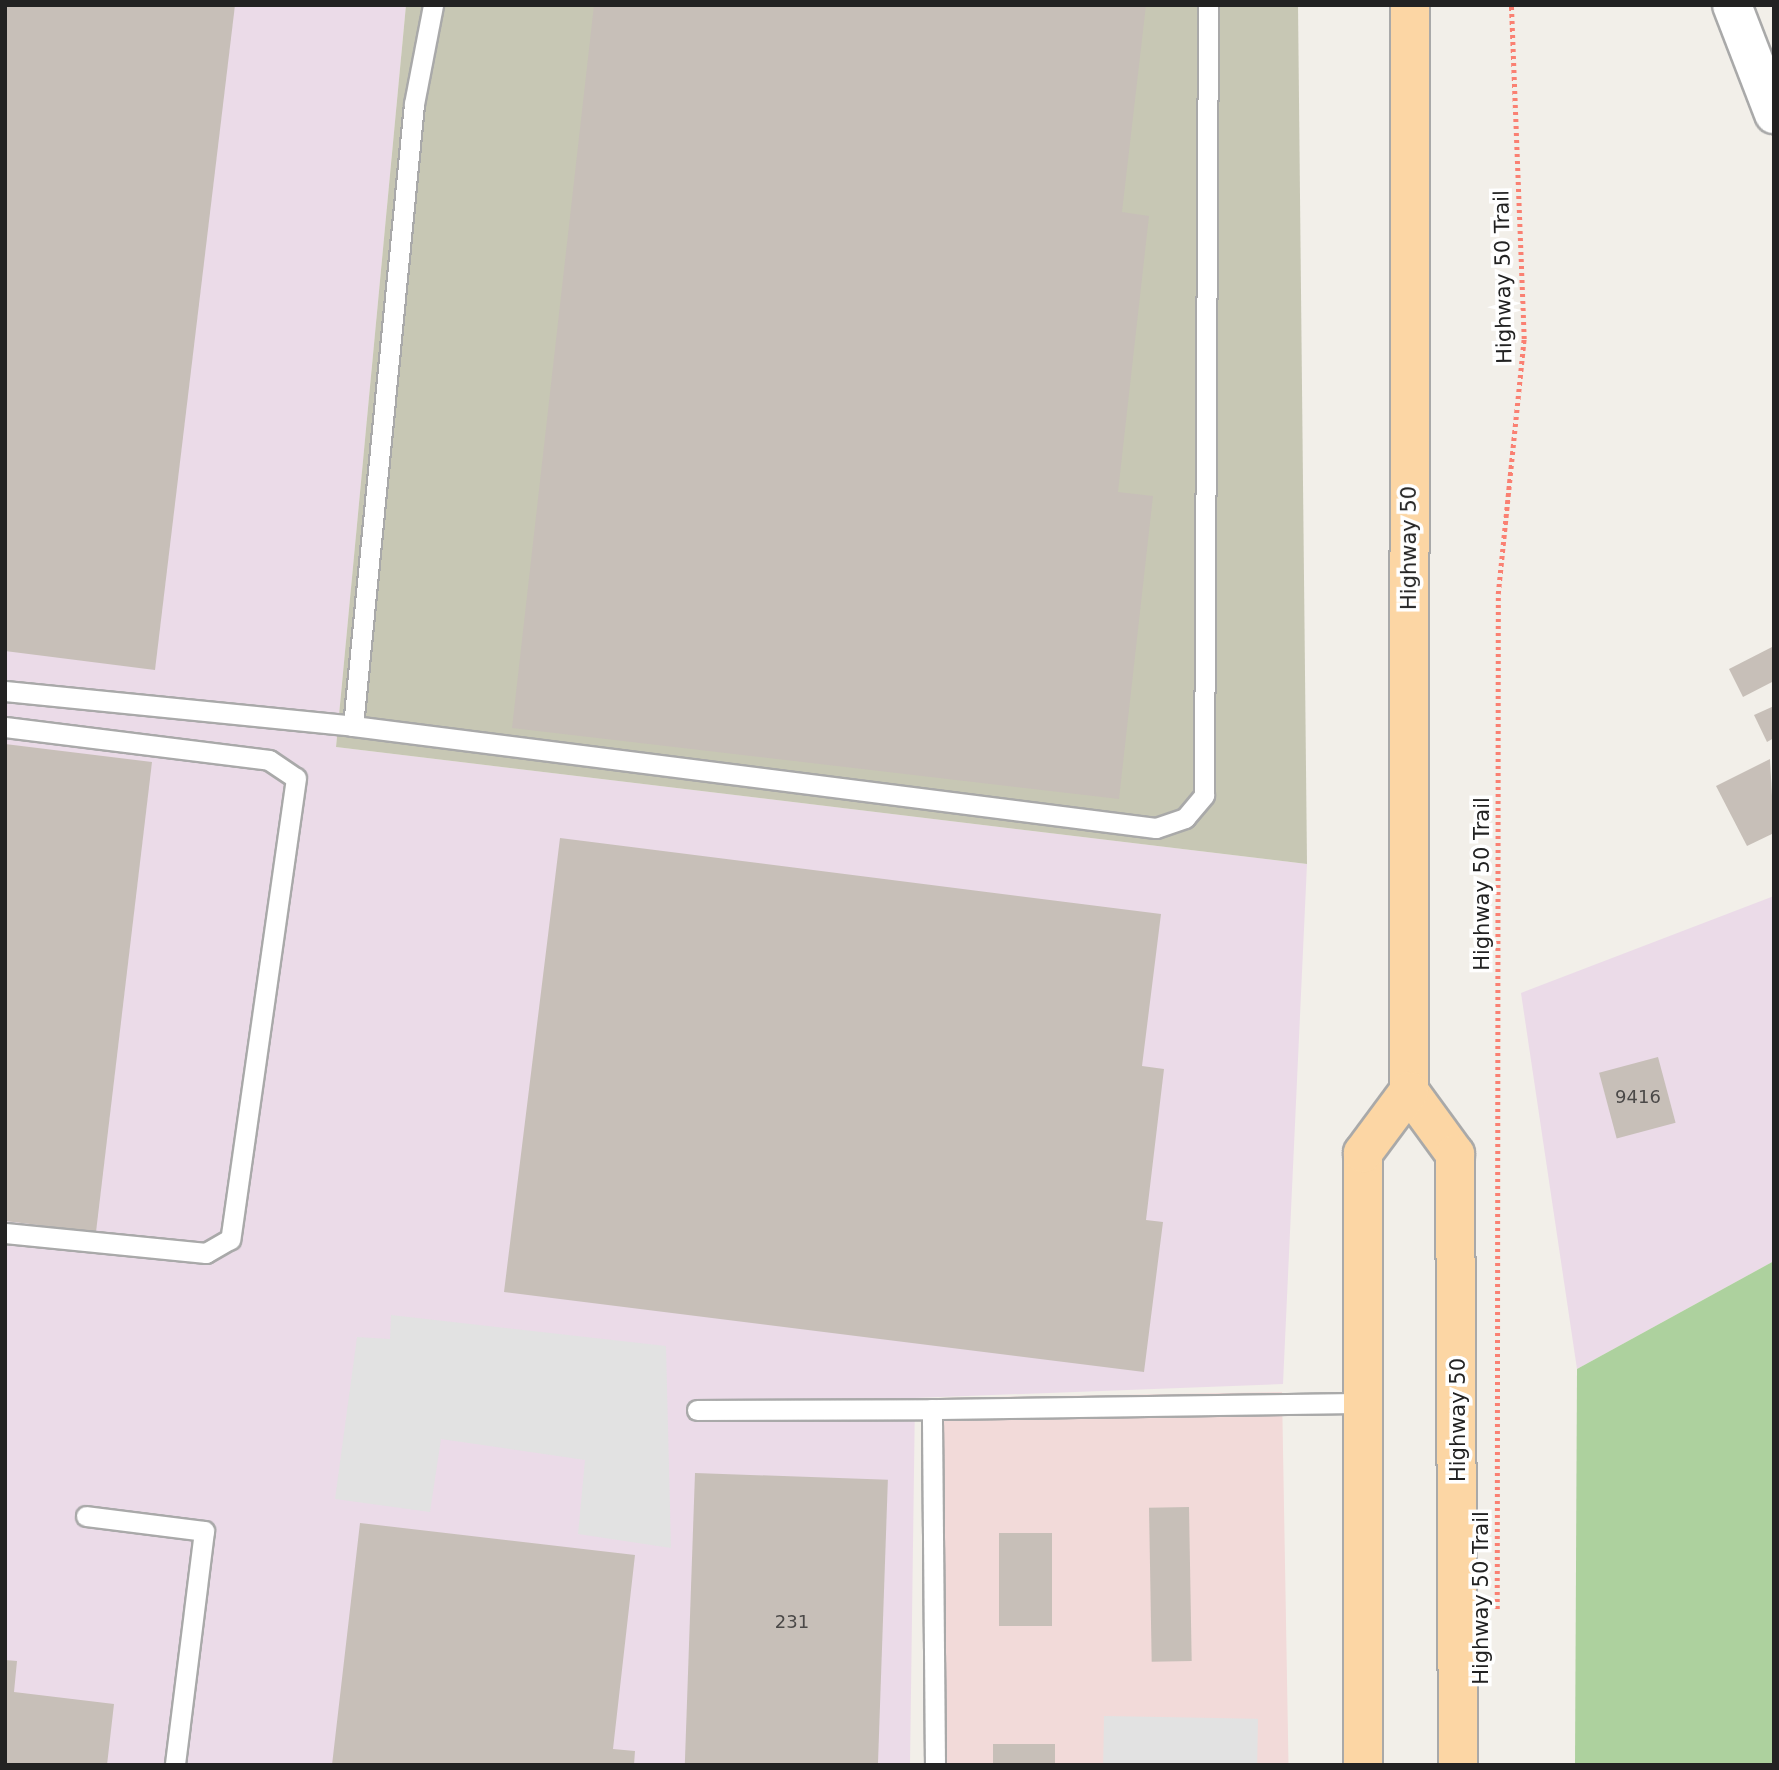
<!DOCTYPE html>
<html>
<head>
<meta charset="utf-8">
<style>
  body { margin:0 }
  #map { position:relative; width:1779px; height:1770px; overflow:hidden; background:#f2efe9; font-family:"DejaVu Sans",sans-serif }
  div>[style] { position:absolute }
  .commercial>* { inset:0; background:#f2dad9; transform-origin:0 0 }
  .industrial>* { inset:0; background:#ebdbe8 }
  .construction>* { inset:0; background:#c7c7b4 }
  .forest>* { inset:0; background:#add19e }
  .parking>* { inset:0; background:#e2e2e2; transform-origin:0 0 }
  .building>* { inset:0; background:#c7bfb8; transform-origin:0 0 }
  .path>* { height:4.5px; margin-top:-2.25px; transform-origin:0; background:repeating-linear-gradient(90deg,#fa8072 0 3.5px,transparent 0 7px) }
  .roads { filter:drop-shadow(2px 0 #a9a9a9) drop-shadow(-2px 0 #a9a9a9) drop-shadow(0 2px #a9a9a9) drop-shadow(0 -2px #a9a9a9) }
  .service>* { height:19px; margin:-9.5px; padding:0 9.5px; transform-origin:9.5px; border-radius:9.5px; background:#fff }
  .minor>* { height:38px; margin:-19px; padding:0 19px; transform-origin:19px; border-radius:19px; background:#fff }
  .primary>* { height:38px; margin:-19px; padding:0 19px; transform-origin:19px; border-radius:19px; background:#fcd6a4 }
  span { translate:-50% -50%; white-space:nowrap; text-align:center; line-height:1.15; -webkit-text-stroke:7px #fff; paint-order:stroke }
  .number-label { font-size:18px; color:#4b4948 }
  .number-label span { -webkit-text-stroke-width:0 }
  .street-label { font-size:21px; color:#222 }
  .frame { position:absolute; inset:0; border:7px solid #222; pointer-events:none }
</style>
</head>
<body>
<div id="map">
  <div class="commercial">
    <i style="left:1282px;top:1392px;width:373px;height:359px;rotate:89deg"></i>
  </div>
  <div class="industrial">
    <i style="clip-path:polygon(5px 5px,406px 5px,336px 747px,1307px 864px,1283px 1384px,915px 1398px,910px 1765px,5px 1765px)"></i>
    <i style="clip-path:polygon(1774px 896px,1774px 1261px,1577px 1369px,1521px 993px)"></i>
  </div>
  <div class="construction">
    <i style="clip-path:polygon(406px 5px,1298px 5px,1307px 864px,336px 747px)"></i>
  </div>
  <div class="forest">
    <i style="clip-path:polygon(1774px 1261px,1774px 1765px,1575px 1765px,1577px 1369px)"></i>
  </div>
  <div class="parking">
    <i style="clip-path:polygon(391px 1315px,666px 1346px,671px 1548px,578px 1534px,585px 1460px,441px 1439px,430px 1512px,335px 1499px,357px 1337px,390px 1339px)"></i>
    <i style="left:1104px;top:1716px;width:154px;height:49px;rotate:1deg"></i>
  </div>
  <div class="building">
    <i style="clip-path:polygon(5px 5px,235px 5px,155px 670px,5px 651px)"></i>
    <i style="clip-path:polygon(594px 5px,1146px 5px,1122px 212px,1149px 216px,1118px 492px,1153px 496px,1119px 799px,512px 728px)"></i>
    <i style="clip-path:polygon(1774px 646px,1774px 681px,1743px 697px,1729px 669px)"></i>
    <i style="clip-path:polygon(1774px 706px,1774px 738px,1767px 742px,1754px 715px)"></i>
    <i style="clip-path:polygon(5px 744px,152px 762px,96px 1232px,5px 1221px)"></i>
    <i style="clip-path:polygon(1770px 759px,1774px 833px,1747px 846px,1716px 786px)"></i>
    <i style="clip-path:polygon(560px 838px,1161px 914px,1142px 1066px,1164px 1069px,1146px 1220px,1163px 1222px,1144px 1372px,504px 1292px)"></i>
    <i style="left:1658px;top:1057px;width:68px;height:61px;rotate:75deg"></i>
    <i style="left:695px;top:1473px;width:193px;height:292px;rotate:2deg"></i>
    <i style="left:1189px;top:1507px;width:154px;height:40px;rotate:89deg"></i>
    <i style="clip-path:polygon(360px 1523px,635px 1555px,613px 1749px,635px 1751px,634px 1765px,332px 1765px)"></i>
    <i style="left:999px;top:1533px;width:53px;height:93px"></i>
    <i style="clip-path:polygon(5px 1660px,17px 1661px,14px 1692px,114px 1704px,107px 1765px,5px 1765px)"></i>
    <i style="left:993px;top:1744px;width:62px;height:21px"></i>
  </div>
  <div class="path">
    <i style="left:1497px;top:1609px;width:1015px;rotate:-89.94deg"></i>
    <i style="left:1498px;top:594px;width:256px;rotate:-84.2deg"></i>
    <i style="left:1524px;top:339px;width:334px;rotate:-92.2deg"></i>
  </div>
  <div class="roads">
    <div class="service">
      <i style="left:5px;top:691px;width:350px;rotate:5.7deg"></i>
      <i style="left:353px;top:726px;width:809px;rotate:7.24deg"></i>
      <i style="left:1156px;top:828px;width:31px;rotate:-19deg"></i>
      <i style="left:1185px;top:818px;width:30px;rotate:-50deg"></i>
      <i style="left:1204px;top:795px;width:790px;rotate:-89.71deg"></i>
      <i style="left:353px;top:726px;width:625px;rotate:-84.4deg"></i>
      <i style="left:414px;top:104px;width:101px;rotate:-79.1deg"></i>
      <i style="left:5px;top:727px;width:266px;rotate:7.1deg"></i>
      <i style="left:269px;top:760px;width:32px;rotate:34deg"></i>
      <i style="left:296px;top:778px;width:466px;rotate:98.1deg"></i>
      <i style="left:230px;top:1239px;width:28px;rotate:150deg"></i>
      <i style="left:206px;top:1253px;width:202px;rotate:-174.3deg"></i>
      <i style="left:697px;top:1410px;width:235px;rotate:-0.2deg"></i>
      <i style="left:86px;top:1516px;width:119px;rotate:7.2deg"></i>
      <i style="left:204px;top:1531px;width:236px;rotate:97.1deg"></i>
      <i style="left:935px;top:1765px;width:356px;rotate:-90.5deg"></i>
      <i style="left:932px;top:1409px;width:432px;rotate:-0.8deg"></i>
    </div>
    <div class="minor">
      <i style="left:1732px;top:5px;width:117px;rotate:68.9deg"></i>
    </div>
    <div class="primary">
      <i style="left:1410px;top:5px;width:1086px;rotate:90.05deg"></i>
      <i style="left:1409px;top:1091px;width:78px;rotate:53.9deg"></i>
      <i style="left:1455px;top:1154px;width:611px;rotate:89.72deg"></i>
      <i style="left:1363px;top:1765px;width:612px;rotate:-90deg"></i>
      <i style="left:1363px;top:1153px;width:77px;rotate:-53.4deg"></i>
    </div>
  </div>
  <div class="number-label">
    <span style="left:1638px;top:1097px">9416</span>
    <span style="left:792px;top:1622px">231</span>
  </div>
  <div class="street-label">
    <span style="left:1503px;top:277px;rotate:-91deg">Highway 50 Trail</span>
    <span style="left:1409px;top:548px;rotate:-90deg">Highway 50</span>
    <span style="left:1482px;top:884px;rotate:-90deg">Highway 50 Trail</span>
    <span style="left:1458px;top:1420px;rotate:-90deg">Highway 50</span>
    <span style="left:1481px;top:1598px;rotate:-90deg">Highway 50 Trail</span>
  </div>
  <div class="frame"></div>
</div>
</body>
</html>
